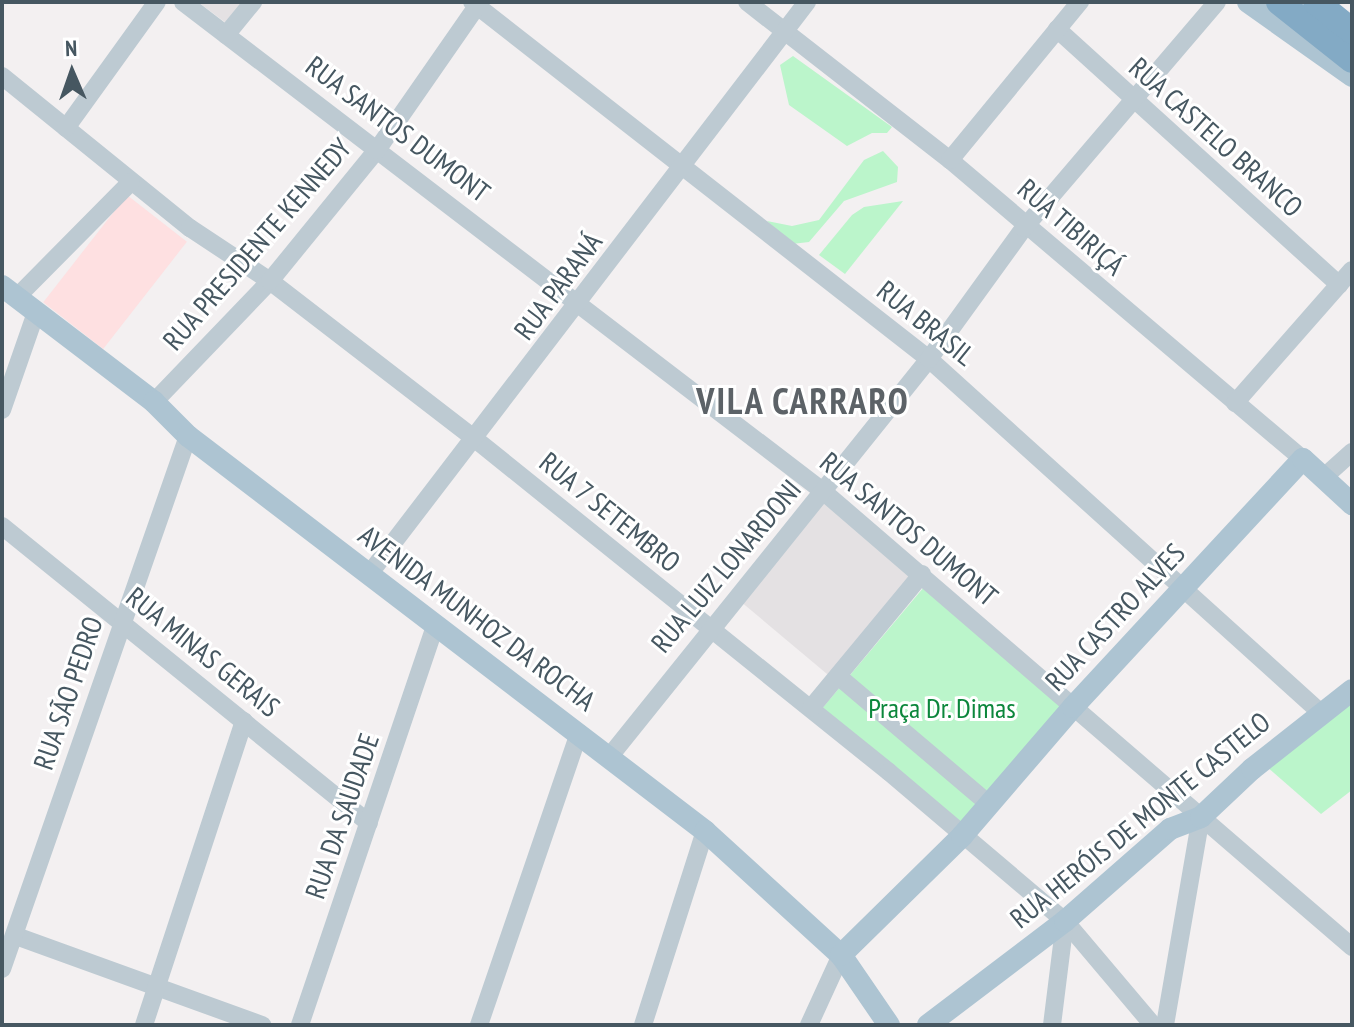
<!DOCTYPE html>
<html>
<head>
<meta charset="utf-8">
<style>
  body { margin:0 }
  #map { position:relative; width:1354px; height:1027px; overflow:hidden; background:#f3f0f1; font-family:"PT Sans Narrow",sans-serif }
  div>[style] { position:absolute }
  .education>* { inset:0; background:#e4e1e3; transform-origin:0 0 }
  .medical>* { inset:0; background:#fee0e1; transform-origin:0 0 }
  .green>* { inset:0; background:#bbf5cb; transform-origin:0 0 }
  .minor>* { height:18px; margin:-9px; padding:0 9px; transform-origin:9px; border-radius:9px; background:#bdcad2 }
  .major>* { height:22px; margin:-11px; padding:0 11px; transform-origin:11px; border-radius:11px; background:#adc4d2 }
  .highway>* { height:26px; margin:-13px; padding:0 13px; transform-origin:13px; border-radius:13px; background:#83aac5 }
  span { translate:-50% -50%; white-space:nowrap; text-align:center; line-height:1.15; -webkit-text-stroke:6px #fff; paint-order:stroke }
  .street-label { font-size:28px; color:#465761 }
  .park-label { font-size:28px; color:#0c873c }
  .district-label { font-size:36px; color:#5c6267; font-weight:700; letter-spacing:2px }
  .frame { position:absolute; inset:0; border:4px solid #465761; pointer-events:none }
  .north { position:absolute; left:32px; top:32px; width:80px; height:80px; -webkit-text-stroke:6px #fff; paint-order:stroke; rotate:358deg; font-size:22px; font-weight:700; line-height:32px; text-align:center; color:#465761 }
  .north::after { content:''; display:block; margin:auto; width:28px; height:36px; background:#465761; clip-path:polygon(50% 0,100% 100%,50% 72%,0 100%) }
</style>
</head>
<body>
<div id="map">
  <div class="education">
    <i style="clip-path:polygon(198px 2px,243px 2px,226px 23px)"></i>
    <i style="left:827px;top:499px;width:116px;height:134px;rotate:40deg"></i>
  </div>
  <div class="medical">
    <i style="left:127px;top:195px;width:76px;height:136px;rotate:38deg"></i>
  </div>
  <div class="green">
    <i style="clip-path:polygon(793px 56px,892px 127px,887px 133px,872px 133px,847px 146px,789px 105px,780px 65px)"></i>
    <i style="clip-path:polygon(883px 151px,898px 167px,897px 182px,844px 201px,809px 242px,792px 244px,767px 221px,792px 226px,819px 220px,864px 160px)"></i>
    <i style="clip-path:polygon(903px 201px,845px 274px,819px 255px,852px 215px,864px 207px)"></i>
    <i style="left:924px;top:587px;width:187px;height:160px;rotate:40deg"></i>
    <i style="clip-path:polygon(1352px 699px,1352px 790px,1321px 814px,1267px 767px)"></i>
  </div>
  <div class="minor">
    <i style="left:183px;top:2px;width:807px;rotate:37.4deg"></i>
    <i style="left:824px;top:492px;width:697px;rotate:40.75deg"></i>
    <i style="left:472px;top:2px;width:580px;rotate:38deg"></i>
    <i style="left:929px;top:359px;width:528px;rotate:42.08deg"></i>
    <i style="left:747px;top:2px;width:257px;rotate:37.9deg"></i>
    <i style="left:950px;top:160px;width:463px;rotate:40.3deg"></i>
    <i style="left:1057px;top:29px;width:381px;rotate:42.2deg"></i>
    <i style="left:226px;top:35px;width:43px;rotate:-50.7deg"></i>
    <i style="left:2px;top:76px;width:242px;rotate:39deg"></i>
    <i style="left:190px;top:228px;width:96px;rotate:33.5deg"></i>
    <i style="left:270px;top:281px;width:259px;rotate:37.6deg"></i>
    <i style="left:475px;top:439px;width:531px;rotate:38.81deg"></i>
    <i style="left:889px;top:772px;width:231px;rotate:40.3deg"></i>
    <i style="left:1065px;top:921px;width:136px;rotate:49.8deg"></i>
    <i style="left:66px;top:128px;width:155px;rotate:-54.2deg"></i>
    <i style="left:950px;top:160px;width:205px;rotate:-50.6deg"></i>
    <i style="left:17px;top:297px;width:162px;rotate:-45.3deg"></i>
    <i style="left:154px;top:402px;width:168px;rotate:-46.2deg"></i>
    <i style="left:270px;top:281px;width:169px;rotate:-50.8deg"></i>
    <i style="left:377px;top:150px;width:180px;rotate:-55.2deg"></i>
    <i style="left:1235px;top:403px;width:177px;rotate:-48.7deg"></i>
    <i style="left:2px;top:410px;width:101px;rotate:-70.8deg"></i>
    <i style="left:1323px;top:478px;width:39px;rotate:-42deg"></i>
    <i style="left:2px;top:526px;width:472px;rotate:39deg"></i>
    <i style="left:370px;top:573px;width:719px;rotate:-52.57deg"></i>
    <i style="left:838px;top:676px;width:198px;rotate:40.3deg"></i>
    <i style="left:811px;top:708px;width:174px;rotate:-50.4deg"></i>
    <i style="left:610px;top:756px;width:509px;rotate:-51.22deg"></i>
    <i style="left:929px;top:359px;width:162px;rotate:-54.1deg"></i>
    <i style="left:1024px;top:228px;width:297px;rotate:-49.5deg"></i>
    <i style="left:16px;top:936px;width:262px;rotate:19.9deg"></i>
    <i style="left:2px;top:969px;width:565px;rotate:-70.76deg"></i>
    <i style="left:144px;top:1025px;width:320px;rotate:-71.8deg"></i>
    <i style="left:300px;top:1025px;width:423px;rotate:-71.3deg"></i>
    <i style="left:479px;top:1025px;width:309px;rotate:-71.1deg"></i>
    <i style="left:643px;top:1025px;width:204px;rotate:-72.3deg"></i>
    <i style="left:809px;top:1025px;width:77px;rotate:-65.4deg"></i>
    <i style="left:1052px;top:1025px;width:105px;rotate:-82.9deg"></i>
    <i style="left:1165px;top:1025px;width:211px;rotate:-80.2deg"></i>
  </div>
  <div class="major">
    <i style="left:1248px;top:2px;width:128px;rotate:35.4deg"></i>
    <i style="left:2px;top:286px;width:191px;rotate:37.3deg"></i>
    <i style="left:154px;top:402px;width:48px;rotate:45deg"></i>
    <i style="left:188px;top:436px;width:651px;rotate:37.38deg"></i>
    <i style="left:705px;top:831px;width:184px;rotate:42.4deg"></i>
    <i style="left:841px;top:955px;width:85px;rotate:55.6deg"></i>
    <i style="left:841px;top:955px;width:170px;rotate:-44.5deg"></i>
    <i style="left:962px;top:836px;width:170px;rotate:-49.3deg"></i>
    <i style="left:1073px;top:707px;width:338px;rotate:-47.2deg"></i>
    <i style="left:1303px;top:459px;width:67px;rotate:42.6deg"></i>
    <i style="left:928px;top:1025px;width:172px;rotate:-37.2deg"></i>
    <i style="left:1065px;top:921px;width:140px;rotate:-41.2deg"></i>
    <i style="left:1170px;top:829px;width:33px;rotate:-21deg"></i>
    <i style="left:1201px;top:817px;width:70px;rotate:-43.3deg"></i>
    <i style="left:1252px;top:769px;width:127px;rotate:-38.3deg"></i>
  </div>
  <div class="highway">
    <i style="left:1279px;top:2px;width:93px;rotate:38.5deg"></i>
    <i style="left:1316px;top:2px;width:46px;rotate:38.9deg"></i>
  </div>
  <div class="street-label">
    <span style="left:398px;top:129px;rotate:37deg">RUA SANTOS DUMONT</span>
    <span style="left:1216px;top:137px;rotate:42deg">RUA CASTELO BRANCO</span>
    <span style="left:1071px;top:227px;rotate:41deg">RUA TIBIRIÇÁ</span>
    <span style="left:257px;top:244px;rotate:-49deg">RUA PRESIDENTE KENNEDY</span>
    <span style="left:558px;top:286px;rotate:-53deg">RUA PARANÁ</span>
    <span style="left:926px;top:323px;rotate:39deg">RUA BRASIL</span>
    <span style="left:610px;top:512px;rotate:39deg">RUA 7 SETEMBRO</span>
    <span style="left:909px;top:529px;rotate:40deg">RUA SANTOS DUMONT</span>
    <span style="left:726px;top:566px;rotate:-50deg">RUA LUIZ LONARDONI</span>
    <span style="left:1115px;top:617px;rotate:-47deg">RUA CASTRO ALVES</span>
    <span style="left:477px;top:618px;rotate:37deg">AVENIDA MUNHOZ DA ROCHA</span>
    <span style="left:203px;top:652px;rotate:39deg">RUA MINAS GERAIS</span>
    <span style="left:68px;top:693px;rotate:-71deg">RUA SÃO PEDRO</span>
    <span style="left:342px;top:816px;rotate:-71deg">RUA DA SAUDADE</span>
    <span style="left:1140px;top:820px;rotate:-39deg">RUA HERÓIS DE MONTE CASTELO</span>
  </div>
  <div class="park-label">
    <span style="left:942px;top:708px">Praça Dr. Dimas</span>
  </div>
  <div class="district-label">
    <span style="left:803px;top:401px">VILA CARRARO</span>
  </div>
  <div class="frame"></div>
  <div class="north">N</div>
</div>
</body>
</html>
